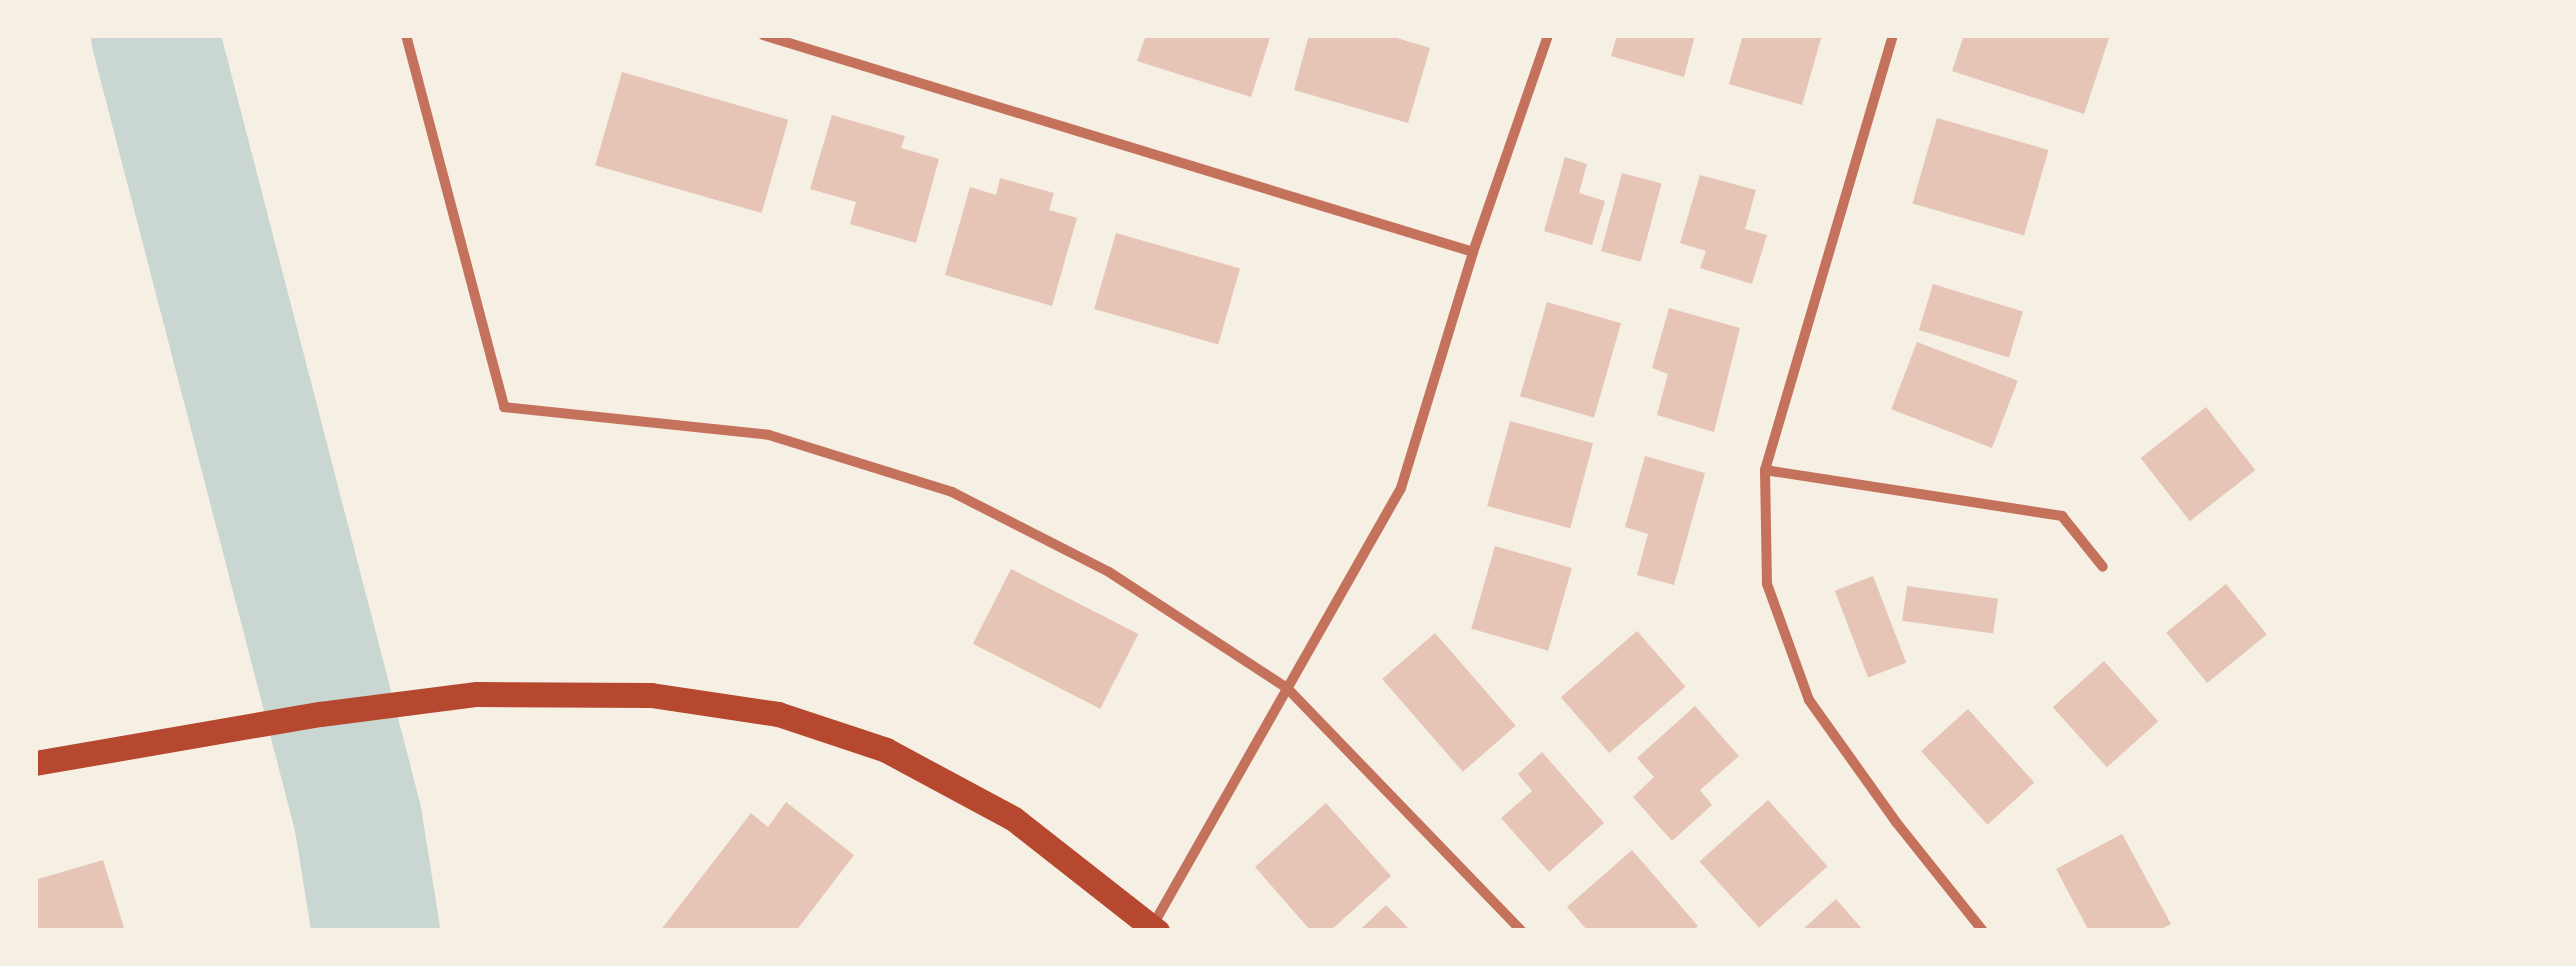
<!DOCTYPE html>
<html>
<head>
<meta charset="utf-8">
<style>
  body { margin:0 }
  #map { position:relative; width:2576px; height:966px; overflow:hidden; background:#f6efe4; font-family:Roboto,sans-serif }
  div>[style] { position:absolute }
  .river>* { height:128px; margin:-64px; padding:0 64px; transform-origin:64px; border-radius:64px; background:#c9d6d2 }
  .building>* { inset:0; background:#e6c5b7; transform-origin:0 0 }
  .minor>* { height:10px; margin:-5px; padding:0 5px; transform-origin:5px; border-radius:5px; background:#c5725c }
  .primary>* { height:25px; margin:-12.5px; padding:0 12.5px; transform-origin:12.5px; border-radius:12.5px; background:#b5482f }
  span { translate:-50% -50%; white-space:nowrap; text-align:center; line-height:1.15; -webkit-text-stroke:9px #f6efe4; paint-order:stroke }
  .frame { position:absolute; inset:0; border:38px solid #f6efe4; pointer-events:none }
</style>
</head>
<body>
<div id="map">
  <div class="river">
    <i style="left:155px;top:35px;width:810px;rotate:75.48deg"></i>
    <i style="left:358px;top:819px;width:113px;rotate:80.9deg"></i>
  </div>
  <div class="building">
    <i style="clip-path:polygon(1146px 35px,1271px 35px,1251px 97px,1137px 61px)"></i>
    <i style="clip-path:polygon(1309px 35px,1387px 35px,1430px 48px,1408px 123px,1294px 90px)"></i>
    <i style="clip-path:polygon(1617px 35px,1695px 35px,1684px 77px,1611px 56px)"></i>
    <i style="clip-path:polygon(1743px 35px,1822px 35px,1802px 105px,1729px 84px)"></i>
    <i style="clip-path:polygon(1964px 35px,2110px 35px,2084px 114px,1952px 71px)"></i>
    <i style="left:622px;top:72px;width:173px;height:97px;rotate:16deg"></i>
    <i style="clip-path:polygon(832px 115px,905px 136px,901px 148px,939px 159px,916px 243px,850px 224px,856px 202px,810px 189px)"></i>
    <i style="left:1937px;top:118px;width:116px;height:89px;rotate:16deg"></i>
    <i style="clip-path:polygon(1565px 157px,1587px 164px,1579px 193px,1605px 201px,1592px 245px,1544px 231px)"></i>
    <i style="left:1622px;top:173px;width:41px;height:81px;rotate:15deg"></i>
    <i style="clip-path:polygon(1700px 175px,1756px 190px,1745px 229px,1767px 235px,1752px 284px,1700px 268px,1706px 251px,1680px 243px)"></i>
    <i style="clip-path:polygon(1000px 178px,1054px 193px,1049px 210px,1077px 218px,1052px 306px,945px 275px,970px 187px,996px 195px)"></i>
    <i style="left:1116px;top:233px;width:129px;height:79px;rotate:16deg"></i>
    <i style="left:1933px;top:284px;width:94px;height:48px;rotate:17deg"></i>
    <i style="left:1547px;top:302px;width:77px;height:98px;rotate:16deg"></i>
    <i style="clip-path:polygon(1669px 308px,1740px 328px,1714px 432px,1657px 415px,1668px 374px,1652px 368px)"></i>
    <i style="left:1917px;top:342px;width:108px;height:72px;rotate:21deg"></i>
    <i style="left:2206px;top:407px;width:80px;height:83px;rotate:52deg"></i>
    <i style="left:1510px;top:421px;width:86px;height:88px;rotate:15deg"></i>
    <i style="clip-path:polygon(1645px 456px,1705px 473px,1674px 585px,1637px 575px,1648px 534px,1625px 527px)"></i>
    <i style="left:1495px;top:546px;width:80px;height:86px;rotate:16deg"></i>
    <i style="left:1011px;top:569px;width:143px;height:84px;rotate:27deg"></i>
    <i style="left:1873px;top:576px;width:93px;height:41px;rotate:69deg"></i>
    <i style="left:2226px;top:584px;width:65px;height:77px;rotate:51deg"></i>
    <i style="left:1907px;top:586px;width:92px;height:35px;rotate:8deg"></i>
    <i style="left:1637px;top:631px;width:74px;height:101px;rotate:49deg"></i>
    <i style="left:1435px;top:633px;width:123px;height:70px;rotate:49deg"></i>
    <i style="left:2104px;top:661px;width:81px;height:69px;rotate:48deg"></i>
    <i style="clip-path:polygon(1695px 706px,1739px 756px,1700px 790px,1712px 805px,1672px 841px,1633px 797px,1654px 777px,1637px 758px)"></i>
    <i style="left:1968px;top:709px;width:99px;height:63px;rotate:48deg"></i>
    <i style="clip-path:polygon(1542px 752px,1604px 823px,1549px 872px,1501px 818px,1532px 791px,1518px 774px)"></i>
    <i style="left:1768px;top:800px;width:89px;height:92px;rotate:48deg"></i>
    <i style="clip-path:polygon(786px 802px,854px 855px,796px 931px,660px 931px,751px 813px,768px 827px)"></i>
    <i style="clip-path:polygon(1326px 803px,1391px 876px,1330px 931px,1311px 931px,1255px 867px)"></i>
    <i style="clip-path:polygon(2122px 834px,2171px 924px,2157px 931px,2089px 931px,2056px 869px)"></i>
    <i style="clip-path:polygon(1632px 850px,1698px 926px,1692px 931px,1588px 931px,1567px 907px)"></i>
    <i style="clip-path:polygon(103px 860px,125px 931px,35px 931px,35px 880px)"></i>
    <i style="clip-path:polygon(1836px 899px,1864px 931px,1801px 931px)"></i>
    <i style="clip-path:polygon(1386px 905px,1411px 931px,1359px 931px)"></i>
  </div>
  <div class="minor">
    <i style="left:406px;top:35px;width:385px;rotate:75.2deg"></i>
    <i style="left:504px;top:407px;width:266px;rotate:6deg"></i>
    <i style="left:769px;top:435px;width:192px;rotate:17.3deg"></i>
    <i style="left:952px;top:492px;width:176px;rotate:27deg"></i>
    <i style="left:1109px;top:572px;width:212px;rotate:33.1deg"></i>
    <i style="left:1287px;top:688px;width:338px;rotate:46deg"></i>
    <i style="left:763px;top:35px;width:742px;rotate:16.99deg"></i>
    <i style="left:1893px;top:35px;width:453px;rotate:106.4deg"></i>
    <i style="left:1765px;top:470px;width:114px;rotate:89deg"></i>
    <i style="left:1767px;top:584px;width:123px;rotate:70.1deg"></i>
    <i style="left:1809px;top:700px;width:150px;rotate:54.5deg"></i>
    <i style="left:1896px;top:822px;width:139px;rotate:51.4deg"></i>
    <i style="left:1765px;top:470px;width:301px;rotate:8.8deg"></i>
    <i style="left:2062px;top:516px;width:65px;rotate:51.2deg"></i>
    <i style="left:1153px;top:925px;width:502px;rotate:-60.42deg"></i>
    <i style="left:1401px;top:488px;width:247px;rotate:-73deg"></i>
    <i style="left:1473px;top:252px;width:230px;rotate:-70.9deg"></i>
  </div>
  <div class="primary">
    <i style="left:35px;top:763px;width:289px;rotate:-9.8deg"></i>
    <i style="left:320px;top:714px;width:158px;rotate:-7.3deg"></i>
    <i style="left:477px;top:694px;width:174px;rotate:0.3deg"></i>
    <i style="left:651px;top:695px;width:128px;rotate:8.5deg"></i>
    <i style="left:778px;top:714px;width:114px;rotate:18.4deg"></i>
    <i style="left:886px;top:750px;width:145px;rotate:28.3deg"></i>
    <i style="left:1014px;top:819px;width:182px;rotate:38.1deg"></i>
  </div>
  <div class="frame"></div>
</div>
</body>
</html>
